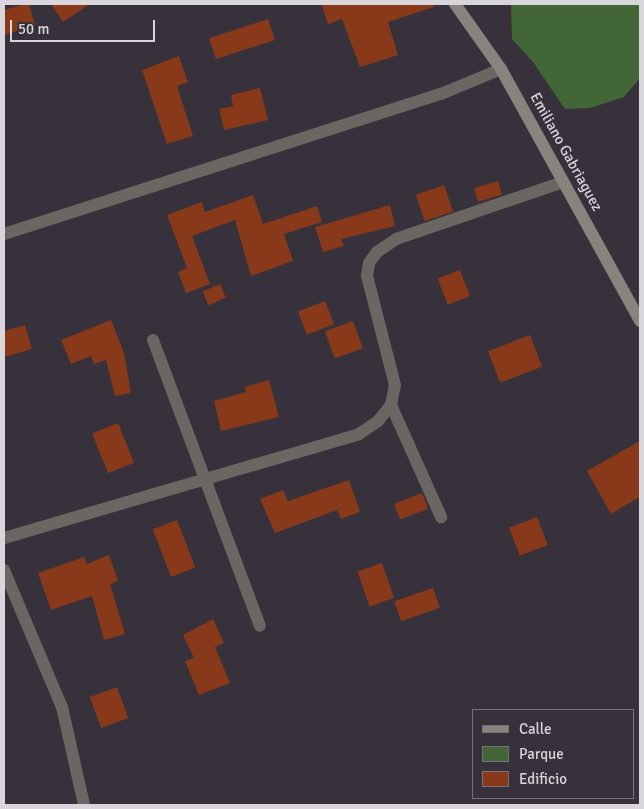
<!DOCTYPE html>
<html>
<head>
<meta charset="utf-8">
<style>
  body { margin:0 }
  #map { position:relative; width:644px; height:809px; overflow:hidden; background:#36313a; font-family:Signika,sans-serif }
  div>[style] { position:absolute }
  .green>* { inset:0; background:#436637 }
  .building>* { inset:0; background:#87391a; transform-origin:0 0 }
  .minor>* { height:12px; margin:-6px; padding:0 6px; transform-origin:6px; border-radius:6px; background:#6a6763 }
  .secondary>* { height:12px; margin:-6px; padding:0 6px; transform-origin:6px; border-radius:6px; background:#89837d }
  span { translate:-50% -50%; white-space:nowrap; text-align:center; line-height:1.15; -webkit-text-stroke:4.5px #36313a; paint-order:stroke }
  .street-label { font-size:15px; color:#d9d6db }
  .frame { position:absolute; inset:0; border:5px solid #d9d6db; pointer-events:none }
  .legend { position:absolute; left:472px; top:709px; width:162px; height:90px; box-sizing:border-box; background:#36313a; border:1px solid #77737a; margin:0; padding:6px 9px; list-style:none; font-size:15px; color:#d9d6db }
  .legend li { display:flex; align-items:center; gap:10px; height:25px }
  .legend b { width:25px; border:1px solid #77737a }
  .scale { position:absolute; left:10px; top:20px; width:145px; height:22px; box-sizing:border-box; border:2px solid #d9d6db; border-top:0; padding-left:6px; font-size:15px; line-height:18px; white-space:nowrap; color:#d9d6db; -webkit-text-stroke:4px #36313a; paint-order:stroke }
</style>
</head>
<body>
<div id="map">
  <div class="green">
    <i style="clip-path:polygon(511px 4px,640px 4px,640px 78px,624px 97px,590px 108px,565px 109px,533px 62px,512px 39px)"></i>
  </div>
  <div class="building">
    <i style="clip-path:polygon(24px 4px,29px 4px,35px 25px,4px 35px,4px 10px)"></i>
    <i style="clip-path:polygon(51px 4px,90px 4px,63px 22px)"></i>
    <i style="clip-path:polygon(321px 4px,433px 4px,434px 7px,388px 22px,398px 55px,360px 67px,342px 19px,328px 24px)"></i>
    <i style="left:268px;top:19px;width:22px;height:62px;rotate:72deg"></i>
    <i style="clip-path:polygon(179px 56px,188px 82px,177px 86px,193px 136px,167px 144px,142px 70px)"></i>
    <i style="clip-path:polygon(260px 88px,268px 120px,224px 130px,219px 109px,233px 106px,231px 95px)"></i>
    <i style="left:498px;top:181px;width:14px;height:25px;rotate:73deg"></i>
    <i style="left:444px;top:185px;width:28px;height:30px;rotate:71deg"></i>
    <i style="clip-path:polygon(253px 195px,263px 224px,317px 206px,322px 222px,284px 234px,293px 261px,251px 276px,235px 220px,192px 236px,210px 284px,186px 293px,178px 272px,187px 268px,167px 215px,202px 202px,205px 212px)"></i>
    <i style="clip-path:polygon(390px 205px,395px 226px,341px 239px,344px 246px,323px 252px,315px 227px)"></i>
    <i style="left:460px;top:270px;width:28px;height:24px;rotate:69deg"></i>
    <i style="left:220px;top:284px;width:15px;height:19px;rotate:67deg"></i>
    <i style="left:325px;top:301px;width:25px;height:29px;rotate:69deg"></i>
    <i style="clip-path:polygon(111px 320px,124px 353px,131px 393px,115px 396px,106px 360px,94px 364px,91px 356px,71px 364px,61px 340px)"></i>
    <i style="left:353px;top:321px;width:29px;height:30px;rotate:70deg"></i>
    <i style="clip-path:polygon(25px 325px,32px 349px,4px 357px,4px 331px)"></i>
    <i style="left:530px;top:335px;width:34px;height:45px;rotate:69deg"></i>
    <i style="clip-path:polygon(269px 380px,279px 417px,221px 431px,214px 401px,246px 392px,244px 387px)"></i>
    <i style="left:118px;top:423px;width:43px;height:28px;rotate:68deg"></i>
    <i style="clip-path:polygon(640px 441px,640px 497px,611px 514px,587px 471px)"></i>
    <i style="clip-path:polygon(349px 480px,360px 512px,341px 519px,337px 510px,275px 533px,260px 499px,283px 490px,288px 501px)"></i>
    <i style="left:422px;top:493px;width:17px;height:30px;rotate:69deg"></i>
    <i style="left:537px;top:517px;width:30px;height:30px;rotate:69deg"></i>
    <i style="left:177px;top:520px;width:51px;height:26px;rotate:69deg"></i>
    <i style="clip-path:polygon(109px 555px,118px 581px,110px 584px,125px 634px,104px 640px,92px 596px,51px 610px,38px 573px,84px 557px,87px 564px)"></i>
    <i style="left:382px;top:563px;width:37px;height:26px;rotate:71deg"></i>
    <i style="left:433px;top:588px;width:21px;height:41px;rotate:71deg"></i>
    <i style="clip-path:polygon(213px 619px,224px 643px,215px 647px,230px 683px,199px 695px,185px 661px,194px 658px,183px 635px)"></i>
    <i style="left:117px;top:687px;width:33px;height:29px;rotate:70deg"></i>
  </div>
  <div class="minor">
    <i style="left:4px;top:234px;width:459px;rotate:-17.8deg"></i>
    <i style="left:441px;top:94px;width:65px;rotate:-22.6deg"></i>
    <i style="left:153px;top:340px;width:305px;rotate:69.5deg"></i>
    <i style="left:391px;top:405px;width:123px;rotate:65.9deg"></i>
    <i style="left:4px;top:538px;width:370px;rotate:-16.3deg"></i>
    <i style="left:359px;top:434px;width:23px;rotate:-34deg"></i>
    <i style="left:378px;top:421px;width:21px;rotate:-51deg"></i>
    <i style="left:391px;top:405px;width:20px;rotate:-79deg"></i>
    <i style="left:395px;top:385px;width:113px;rotate:-104.4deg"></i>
    <i style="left:367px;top:276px;width:13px;rotate:-81deg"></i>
    <i style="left:369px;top:263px;width:14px;rotate:-54deg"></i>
    <i style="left:377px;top:252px;width:23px;rotate:-34deg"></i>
    <i style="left:396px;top:239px;width:176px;rotate:-18.8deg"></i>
    <i style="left:4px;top:570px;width:149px;rotate:67.1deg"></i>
    <i style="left:62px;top:707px;width:100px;rotate:77.3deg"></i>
  </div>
  <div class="secondary">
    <i style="left:455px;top:4px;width:80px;rotate:54.7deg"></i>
    <i style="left:501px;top:69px;width:288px;rotate:61.1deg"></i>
  </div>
  <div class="street-label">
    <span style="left:566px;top:152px;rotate:61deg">Emiliano Gabriaguez</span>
  </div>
  <div class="frame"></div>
  <ul class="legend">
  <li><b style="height:6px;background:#89837d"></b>Calle</li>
  <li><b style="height:14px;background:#436637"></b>Parque</li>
  <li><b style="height:14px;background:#87391a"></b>Edificio</li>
  </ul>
  <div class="scale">50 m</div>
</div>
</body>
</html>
